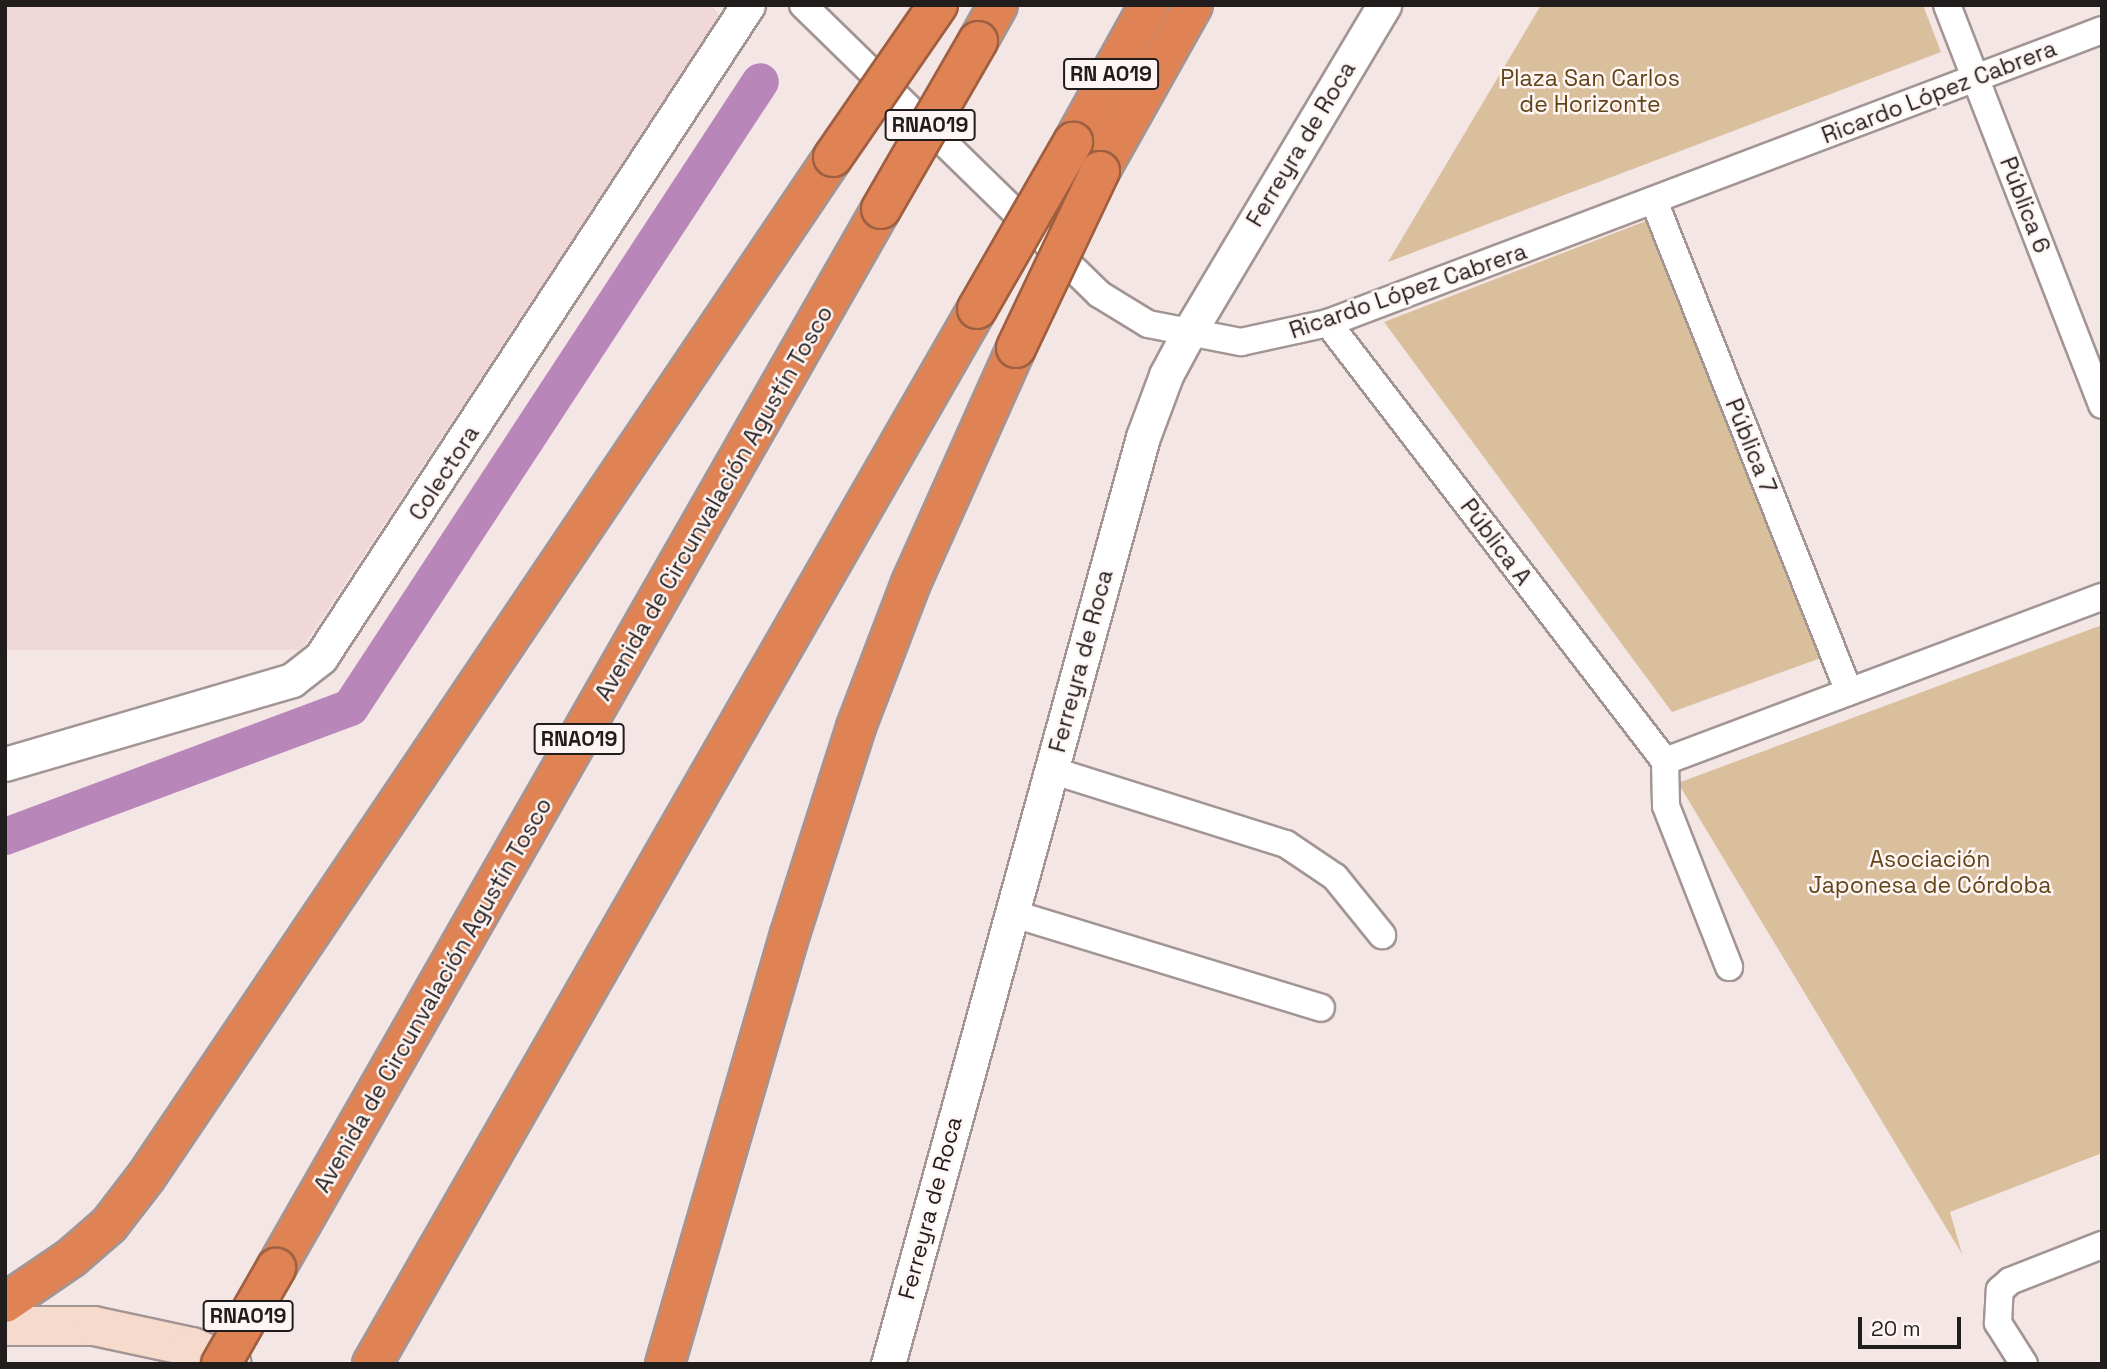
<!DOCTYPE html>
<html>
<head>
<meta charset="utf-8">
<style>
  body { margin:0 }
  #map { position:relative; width:2107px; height:1369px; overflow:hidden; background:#f4e6e5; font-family:"Space Grotesk",sans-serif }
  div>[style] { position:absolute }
  .built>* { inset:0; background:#efd8d7 }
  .green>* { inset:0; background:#dabf9d }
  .canal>* { height:37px; margin:-18.5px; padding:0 18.5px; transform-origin:18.5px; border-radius:18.5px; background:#b886b8 }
  .roads { filter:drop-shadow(2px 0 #a29594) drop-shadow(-2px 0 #a29594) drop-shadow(0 2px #a29594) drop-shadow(0 -2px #a29594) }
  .minor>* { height:26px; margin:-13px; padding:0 13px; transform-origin:13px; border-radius:13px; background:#fff }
  .tertiary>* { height:33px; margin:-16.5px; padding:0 16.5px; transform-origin:16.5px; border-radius:16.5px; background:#fff }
  .secondary>* { height:38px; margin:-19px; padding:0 19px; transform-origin:19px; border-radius:19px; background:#f6dacc }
  .motorway>* { height:38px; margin:-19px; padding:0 19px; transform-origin:19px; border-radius:19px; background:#e08354 }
  .bridges { filter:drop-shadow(2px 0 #9e5f41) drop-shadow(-2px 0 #9e5f41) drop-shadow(0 2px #9e5f41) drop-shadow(0 -2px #9e5f41) }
  .motorway-bridge>* { height:38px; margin:-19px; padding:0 19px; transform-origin:19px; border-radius:19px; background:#e08354 }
  span { translate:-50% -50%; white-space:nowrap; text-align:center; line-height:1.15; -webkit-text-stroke:5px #fef5f4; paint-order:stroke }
  .shield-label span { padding:2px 5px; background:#fef5f4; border:2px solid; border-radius:5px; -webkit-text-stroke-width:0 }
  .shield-label { font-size:21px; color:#221d1d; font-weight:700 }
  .park-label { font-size:23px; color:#624417 }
  .street-label { font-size:23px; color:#221d1d }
  .frame { position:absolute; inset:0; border:7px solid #221d1d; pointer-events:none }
  .scale { position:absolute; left:1858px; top:1317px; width:103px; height:32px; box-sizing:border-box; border:4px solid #221d1d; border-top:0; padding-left:9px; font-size:21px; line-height:24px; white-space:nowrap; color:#221d1d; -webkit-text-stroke:5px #fef5f4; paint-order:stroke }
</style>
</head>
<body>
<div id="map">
  <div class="built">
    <i style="clip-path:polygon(5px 5px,711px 5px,720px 16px,301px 650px,5px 650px)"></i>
  </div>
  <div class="green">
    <i style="clip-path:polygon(1541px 5px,1923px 5px,1941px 52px,1388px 262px)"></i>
    <i style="clip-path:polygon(1651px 219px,1821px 658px,1672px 712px,1384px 322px)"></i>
    <i style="clip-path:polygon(2102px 625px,2102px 1153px,1950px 1212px,1962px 1254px,1678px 783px)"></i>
  </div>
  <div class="canal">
    <i style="left:5px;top:836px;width:368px;rotate:-20.5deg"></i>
    <i style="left:350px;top:707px;width:748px;rotate:-56.78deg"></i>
  </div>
  <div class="roads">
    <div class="minor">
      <i style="left:803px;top:5px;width:414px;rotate:44.3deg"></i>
      <i style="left:1099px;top:294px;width:57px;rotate:31.5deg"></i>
      <i style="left:1148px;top:324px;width:95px;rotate:11deg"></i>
      <i style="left:1241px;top:342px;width:89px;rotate:-12.3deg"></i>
      <i style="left:1328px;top:323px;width:828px;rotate:-20.73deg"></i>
      <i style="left:1947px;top:5px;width:429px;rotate:68.8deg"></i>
      <i style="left:1654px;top:201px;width:528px;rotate:68.34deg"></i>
      <i style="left:1328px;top:323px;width:553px;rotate:52.43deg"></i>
      <i style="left:1665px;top:761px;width:45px;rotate:88.7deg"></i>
      <i style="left:1666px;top:806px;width:173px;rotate:68.6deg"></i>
      <i style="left:1665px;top:761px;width:467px;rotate:-20.6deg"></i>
      <i style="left:1051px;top:770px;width:246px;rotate:17.5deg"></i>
      <i style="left:1286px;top:844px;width:59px;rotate:34deg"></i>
      <i style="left:1335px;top:877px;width:75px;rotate:51deg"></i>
      <i style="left:1011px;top:913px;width:324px;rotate:17deg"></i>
      <i style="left:2024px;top:1364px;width:49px;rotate:-122.4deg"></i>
      <i style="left:1998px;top:1323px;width:33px;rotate:-87deg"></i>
      <i style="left:2000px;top:1290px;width:13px;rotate:-42deg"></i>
      <i style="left:2010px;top:1281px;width:99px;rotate:-21.4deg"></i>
    </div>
    <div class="tertiary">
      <i style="left:5px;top:764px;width:299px;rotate:-16.3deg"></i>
      <i style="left:292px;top:680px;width:37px;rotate:-38deg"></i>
      <i style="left:321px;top:657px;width:779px;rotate:-56.78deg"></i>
      <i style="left:888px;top:1364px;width:961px;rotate:-74.62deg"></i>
      <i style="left:1143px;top:437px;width:66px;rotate:-69.6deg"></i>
      <i style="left:1166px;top:375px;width:47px;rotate:-61.8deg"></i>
      <i style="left:1188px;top:334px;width:383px;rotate:-59.2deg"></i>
    </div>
    <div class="secondary">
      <i style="left:5px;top:1326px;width:89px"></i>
      <i style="left:94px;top:1326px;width:100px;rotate:12.1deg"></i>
      <i style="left:192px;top:1347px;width:43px;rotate:23deg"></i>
    </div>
    <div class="motorway">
      <i style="left:978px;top:41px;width:41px;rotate:-60.9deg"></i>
      <i style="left:1073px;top:142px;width:157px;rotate:-61deg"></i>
      <i style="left:1100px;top:171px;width:190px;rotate:-60.7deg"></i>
      <i style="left:276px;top:1268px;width:1220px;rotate:-60.26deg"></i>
      <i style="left:5px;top:1303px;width:80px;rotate:-34.3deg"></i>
      <i style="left:71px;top:1258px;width:50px;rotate:-41deg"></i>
      <i style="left:109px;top:1225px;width:61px;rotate:-52.4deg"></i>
      <i style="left:146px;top:1177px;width:1230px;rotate:-56.04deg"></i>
      <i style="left:372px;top:1364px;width:1216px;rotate:-60.17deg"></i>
      <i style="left:665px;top:1364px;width:448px;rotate:-73.8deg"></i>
      <i style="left:790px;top:934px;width:217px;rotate:-72.3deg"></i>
      <i style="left:856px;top:727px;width:154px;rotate:-69.1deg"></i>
      <i style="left:911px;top:583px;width:257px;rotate:-65.9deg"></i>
    </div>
  </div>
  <div class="bridges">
    <div class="motorway-bridge">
      <i style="left:833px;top:157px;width:185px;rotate:-55.4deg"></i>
      <i style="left:881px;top:209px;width:194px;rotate:-60deg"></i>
      <i style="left:977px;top:309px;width:193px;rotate:-60.1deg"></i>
      <i style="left:1016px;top:348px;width:196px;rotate:-64.6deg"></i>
      <i style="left:221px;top:1364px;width:111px;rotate:-60.2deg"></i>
    </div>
  </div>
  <div class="shield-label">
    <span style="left:1111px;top:74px">RN A019</span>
    <span style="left:930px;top:125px">RNA019</span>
    <span style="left:579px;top:739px">RNA019</span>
    <span style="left:248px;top:1316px">RNA019</span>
  </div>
  <div class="park-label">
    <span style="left:1590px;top:91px">Plaza San Carlos<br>de Horizonte</span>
    <span style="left:1930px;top:872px">Asociación<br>Japonesa de Córdoba</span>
  </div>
  <div class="street-label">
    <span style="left:1939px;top:92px;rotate:-21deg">Ricardo López Cabrera</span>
    <span style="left:1301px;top:144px;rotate:-59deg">Ferreyra de Roca</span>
    <span style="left:2025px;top:205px;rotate:69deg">Pública 6</span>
    <span style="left:1408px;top:291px;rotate:-19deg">Ricardo López Cabrera</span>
    <span style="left:1751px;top:446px;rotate:68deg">Pública 7</span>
    <span style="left:444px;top:473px;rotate:-57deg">Colectora</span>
    <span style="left:714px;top:503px;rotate:-60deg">Avenida de Circunvalación Agustín Tosco</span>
    <span style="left:1496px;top:542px;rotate:53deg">Pública A</span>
    <span style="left:1081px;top:661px;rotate:-75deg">Ferreyra de Roca</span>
    <span style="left:433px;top:995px;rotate:-60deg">Avenida de Circunvalación Agustín Tosco</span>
    <span style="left:930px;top:1208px;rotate:-75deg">Ferreyra de Roca</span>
  </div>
  <div class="frame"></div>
  <div class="scale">20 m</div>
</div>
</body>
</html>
